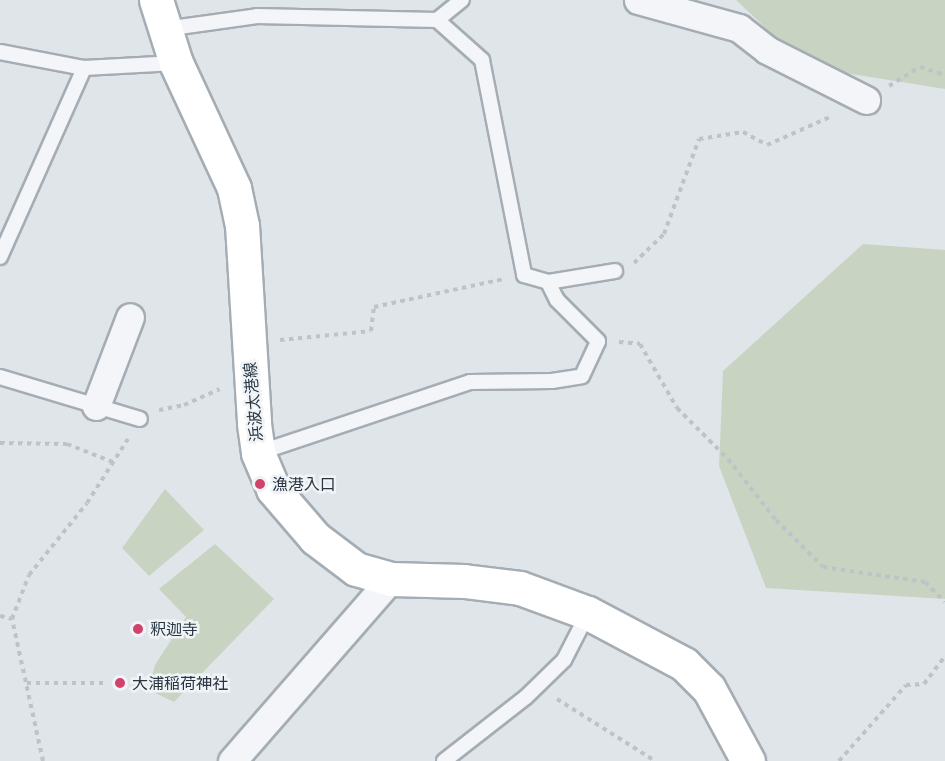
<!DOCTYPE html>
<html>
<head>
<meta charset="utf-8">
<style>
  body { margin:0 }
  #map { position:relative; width:945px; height:761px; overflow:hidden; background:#e0e5ea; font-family:"Asap Condensed","Noto Sans JP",sans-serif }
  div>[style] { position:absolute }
  .green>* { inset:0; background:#c8d4c1 }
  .path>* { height:4px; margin-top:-2px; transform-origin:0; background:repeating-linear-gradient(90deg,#bec3c8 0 4.5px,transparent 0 9px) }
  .roads { filter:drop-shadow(2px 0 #a5adb4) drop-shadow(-2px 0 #a5adb4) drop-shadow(0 2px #a5adb4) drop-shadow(0 -2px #a5adb4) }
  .service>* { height:14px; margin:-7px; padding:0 7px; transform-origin:7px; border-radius:7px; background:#f3f5f8 }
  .minor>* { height:27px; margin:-13.5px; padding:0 13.5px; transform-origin:13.5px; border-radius:13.5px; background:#f3f5f8 }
  .secondary>* { height:33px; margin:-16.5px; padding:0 16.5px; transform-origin:16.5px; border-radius:16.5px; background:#fff }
  .dots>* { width:16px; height:16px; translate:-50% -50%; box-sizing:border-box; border:3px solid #f0f4f7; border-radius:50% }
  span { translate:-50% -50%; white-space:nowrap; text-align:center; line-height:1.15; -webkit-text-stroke:5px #f0f4f7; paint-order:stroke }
  .street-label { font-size:16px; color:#283541 }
  .poi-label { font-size:16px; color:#283541 }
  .left { translate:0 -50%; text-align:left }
</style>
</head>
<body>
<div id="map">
  <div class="green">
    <i style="clip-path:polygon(736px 0,945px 0,945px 89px,845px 73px,774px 36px)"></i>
    <i style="clip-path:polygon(863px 244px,945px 250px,945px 599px,766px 588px,719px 466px,723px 371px)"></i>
    <i style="clip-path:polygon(165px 489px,204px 530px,149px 576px,122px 548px)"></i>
    <i style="clip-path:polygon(215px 544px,274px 599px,174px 702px,149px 690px,155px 665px,186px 617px,159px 589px)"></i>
  </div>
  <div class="path">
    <i style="left:889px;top:86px;width:36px;rotate:-32deg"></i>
    <i style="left:920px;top:67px;width:26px;rotate:18deg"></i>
    <i style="left:634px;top:263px;width:42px;rotate:-44deg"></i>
    <i style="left:664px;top:234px;width:101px;rotate:-69.8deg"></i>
    <i style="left:699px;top:139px;width:45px;rotate:-9deg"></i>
    <i style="left:743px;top:132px;width:27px;rotate:28deg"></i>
    <i style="left:767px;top:145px;width:71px;rotate:-24deg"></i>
    <i style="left:280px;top:340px;width:91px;rotate:-5.6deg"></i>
    <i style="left:371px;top:331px;width:24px;rotate:-83deg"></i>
    <i style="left:374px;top:307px;width:132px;rotate:-12.2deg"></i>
    <i style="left:619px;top:342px;width:21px;rotate:5deg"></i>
    <i style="left:640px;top:344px;width:74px;rotate:60deg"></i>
    <i style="left:677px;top:408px;width:72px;rotate:45deg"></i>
    <i style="left:728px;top:459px;width:78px;rotate:51.8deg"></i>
    <i style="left:776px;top:520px;width:66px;rotate:45deg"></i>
    <i style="left:823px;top:567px;width:103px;rotate:8.4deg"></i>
    <i style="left:925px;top:582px;width:28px;rotate:45deg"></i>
    <i style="left:159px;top:410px;width:25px;rotate:-11deg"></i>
    <i style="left:184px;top:405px;width:39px;rotate:-24deg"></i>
    <i style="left:0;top:443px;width:67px;rotate:0.9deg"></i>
    <i style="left:67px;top:444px;width:49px;rotate:21.4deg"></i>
    <i style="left:0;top:616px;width:12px;rotate:14deg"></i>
    <i style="left:27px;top:683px;width:81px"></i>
    <i style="left:557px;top:699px;width:116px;rotate:32.3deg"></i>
    <i style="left:43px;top:761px;width:145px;rotate:-102.3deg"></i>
    <i style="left:12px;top:619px;width:47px;rotate:-68.9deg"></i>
    <i style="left:29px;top:575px;width:92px;rotate:-51.1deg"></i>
    <i style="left:87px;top:503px;width:76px;rotate:-57.4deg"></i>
    <i style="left:839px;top:761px;width:101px;rotate:-48.6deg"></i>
    <i style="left:906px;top:685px;width:18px;rotate:-3deg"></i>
    <i style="left:924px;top:684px;width:35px;rotate:-53deg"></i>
  </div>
  <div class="roads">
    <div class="service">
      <i style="left:437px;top:20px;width:60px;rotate:41.6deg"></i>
      <i style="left:482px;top:60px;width:219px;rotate:78.9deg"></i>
      <i style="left:524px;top:275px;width:25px;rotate:16deg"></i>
      <i style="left:548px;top:282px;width:68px;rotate:-9.3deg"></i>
      <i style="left:165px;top:29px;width:93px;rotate:-8deg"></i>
      <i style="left:257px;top:16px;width:180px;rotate:1.3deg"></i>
      <i style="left:437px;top:20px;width:32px;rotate:-39deg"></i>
      <i style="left:0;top:52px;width:86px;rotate:10.8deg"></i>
      <i style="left:84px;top:68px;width:92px;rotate:-3.1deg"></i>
      <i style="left:0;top:257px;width:207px;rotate:-66deg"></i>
      <i style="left:0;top:377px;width:146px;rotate:16.7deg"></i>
      <i style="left:258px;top:453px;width:224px;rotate:-18.5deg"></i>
      <i style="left:470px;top:382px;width:82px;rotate:-0.7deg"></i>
      <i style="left:552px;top:381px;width:30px;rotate:-9deg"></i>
      <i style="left:582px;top:376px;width:38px;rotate:-65deg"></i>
      <i style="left:598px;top:341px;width:58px;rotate:-135deg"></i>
      <i style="left:557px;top:300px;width:20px;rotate:-117deg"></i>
      <i style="left:444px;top:761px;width:104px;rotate:-38deg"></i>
      <i style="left:526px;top:697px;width:53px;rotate:-44.2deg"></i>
      <i style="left:564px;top:660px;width:53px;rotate:-62.9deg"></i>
    </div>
    <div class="minor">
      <i style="left:638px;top:0;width:105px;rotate:15.5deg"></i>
      <i style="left:739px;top:28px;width:36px;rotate:38deg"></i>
      <i style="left:767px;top:50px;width:111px;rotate:26.8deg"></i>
      <i style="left:96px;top:406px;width:95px;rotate:-69.1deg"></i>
      <i style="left:232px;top:761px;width:242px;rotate:-48.9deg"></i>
    </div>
    <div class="secondary">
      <i style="left:156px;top:0;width:66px;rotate:72.4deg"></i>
      <i style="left:176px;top:63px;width:138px;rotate:65.1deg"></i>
      <i style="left:234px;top:188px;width:38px;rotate:78deg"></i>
      <i style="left:242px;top:225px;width:199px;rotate:86.5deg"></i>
      <i style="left:254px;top:424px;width:29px;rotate:82deg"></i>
      <i style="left:258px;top:453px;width:39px;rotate:67deg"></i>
      <i style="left:273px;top:489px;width:65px;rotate:49.4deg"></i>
      <i style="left:315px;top:538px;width:51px;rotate:37.1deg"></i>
      <i style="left:356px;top:569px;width:36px;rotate:16deg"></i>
      <i style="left:391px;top:579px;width:73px;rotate:1.6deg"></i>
      <i style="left:464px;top:581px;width:56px;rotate:7.1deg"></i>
      <i style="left:520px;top:588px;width:72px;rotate:20.2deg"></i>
      <i style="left:588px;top:613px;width:109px;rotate:28deg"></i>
      <i style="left:684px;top:664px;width:35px;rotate:45deg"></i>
      <i style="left:709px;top:689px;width:82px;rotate:61.6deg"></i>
    </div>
  </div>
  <div class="dots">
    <i style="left:260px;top:484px;background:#d1436b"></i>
    <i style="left:138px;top:629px;background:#d1436b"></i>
    <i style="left:120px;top:683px;background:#d1436b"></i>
  </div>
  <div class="street-label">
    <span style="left:253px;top:402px;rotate:-95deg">浜波太港線</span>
  </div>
  <div class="poi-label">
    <span class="left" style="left:272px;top:484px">漁港入口</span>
    <span class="left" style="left:150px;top:629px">釈迦寺</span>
    <span class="left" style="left:132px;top:683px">大浦稲荷神社</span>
  </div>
</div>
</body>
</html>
